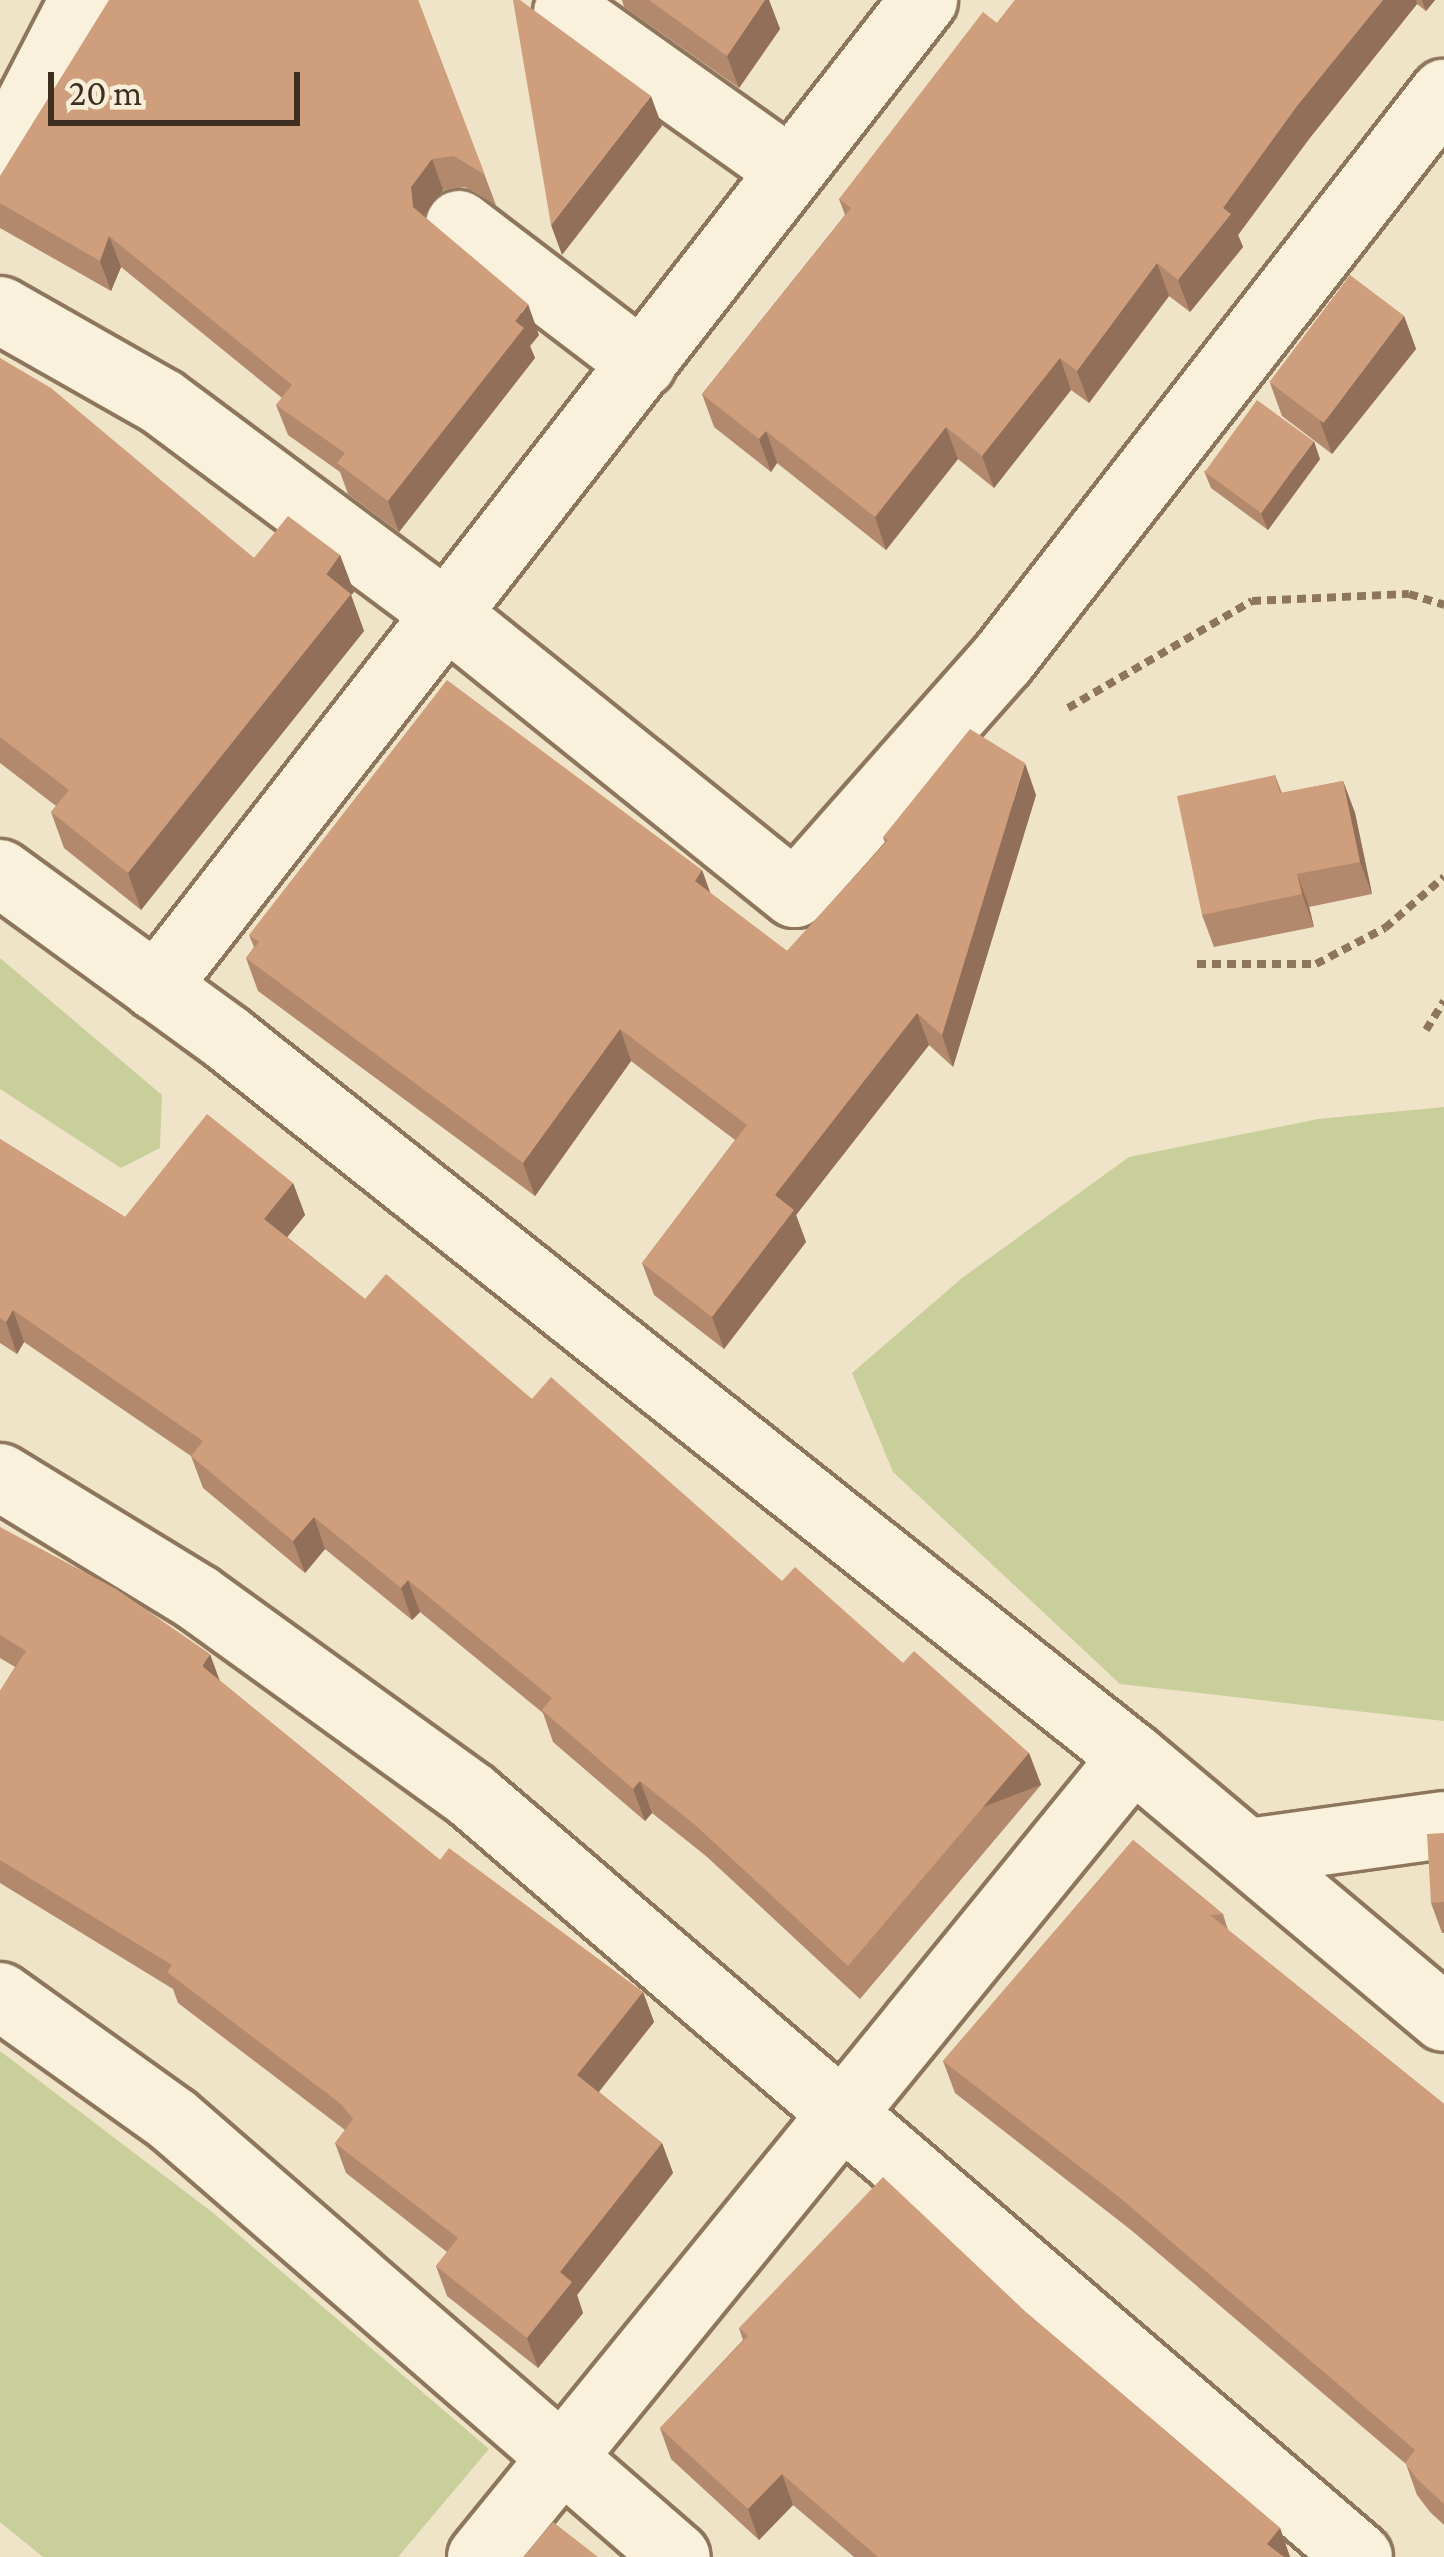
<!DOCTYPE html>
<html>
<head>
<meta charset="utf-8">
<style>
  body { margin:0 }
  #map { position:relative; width:1444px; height:2557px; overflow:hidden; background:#f0e4c8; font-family:"Crimson Pro",serif }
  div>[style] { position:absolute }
  .green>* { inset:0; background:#c9cf9b }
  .path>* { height:8px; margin-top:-4px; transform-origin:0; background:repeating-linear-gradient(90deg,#8d765c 0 9px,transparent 0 15px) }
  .roads { filter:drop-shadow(3px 0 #8d765c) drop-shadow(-3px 0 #8d765c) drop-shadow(0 3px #8d765c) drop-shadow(0 -3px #8d765c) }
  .minor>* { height:66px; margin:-33px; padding:0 33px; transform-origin:33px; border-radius:33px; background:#faf1dc }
  .wall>* { inset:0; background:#b2896c }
  .shaded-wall>* { inset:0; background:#916f58; transform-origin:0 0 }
  .building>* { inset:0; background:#cf9f7d; transform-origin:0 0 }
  span { translate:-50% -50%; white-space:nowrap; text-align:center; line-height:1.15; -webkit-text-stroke:9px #f7eed8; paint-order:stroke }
  .scale { position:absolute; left:48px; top:72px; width:252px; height:54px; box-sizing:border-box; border:6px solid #3d2e20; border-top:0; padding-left:15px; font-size:36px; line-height:42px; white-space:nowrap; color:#3d2e20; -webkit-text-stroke:9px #f7eed8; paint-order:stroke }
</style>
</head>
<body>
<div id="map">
  <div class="green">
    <i style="clip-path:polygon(0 958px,162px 1095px,160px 1148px,121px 1168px,0 1089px)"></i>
    <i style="clip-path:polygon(1444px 1107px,1444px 1721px,1120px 1684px,893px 1472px,852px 1373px,962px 1278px,1129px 1157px,1318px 1119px)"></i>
    <i style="clip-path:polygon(0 2051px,212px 2212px,489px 2449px,398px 2557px,43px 2557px,0 2522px)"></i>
  </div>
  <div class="path">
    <i style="left:1068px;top:708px;width:213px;rotate:-30.2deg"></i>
    <i style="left:1252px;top:601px;width:157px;rotate:-2.6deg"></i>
    <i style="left:1409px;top:594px;width:37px;rotate:17deg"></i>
    <i style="left:1197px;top:964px;width:119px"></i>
    <i style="left:1316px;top:964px;width:78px;rotate:-27.6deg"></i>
    <i style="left:1385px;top:928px;width:78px;rotate:-40.8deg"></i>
    <i style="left:1426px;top:1030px;width:34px;rotate:-58deg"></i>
  </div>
  <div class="roads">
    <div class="minor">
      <i style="left:567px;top:12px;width:272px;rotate:35.4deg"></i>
      <i style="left:0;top:161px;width:181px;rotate:-62.7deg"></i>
      <i style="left:459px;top:224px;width:231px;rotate:37.3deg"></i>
      <i style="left:0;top:310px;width:186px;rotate:29.6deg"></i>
      <i style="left:162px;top:402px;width:359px;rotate:36.7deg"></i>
      <i style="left:450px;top:617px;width:442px;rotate:38.8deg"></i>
      <i style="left:795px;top:894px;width:314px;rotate:-48.5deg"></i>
      <i style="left:1003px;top:659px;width:718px;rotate:-52.08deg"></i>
      <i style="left:0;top:873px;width:281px;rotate:36deg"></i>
      <i style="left:227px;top:1038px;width:1157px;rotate:38.44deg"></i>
      <i style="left:1133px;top:1757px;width:406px;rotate:40deg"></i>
      <i style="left:156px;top:987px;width:1251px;rotate:-52.11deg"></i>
      <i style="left:0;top:1477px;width:232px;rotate:31.4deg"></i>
      <i style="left:198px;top:1598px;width:337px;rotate:35.8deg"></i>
      <i style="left:471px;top:1795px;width:1170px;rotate:40.63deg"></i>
      <i style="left:1249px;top:1852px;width:197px;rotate:-7.9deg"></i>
      <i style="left:0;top:1996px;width:211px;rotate:35.6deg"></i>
      <i style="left:172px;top:2119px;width:668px;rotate:40.94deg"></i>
      <i style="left:481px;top:2557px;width:1032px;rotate:-50.82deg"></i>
    </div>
  </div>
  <div class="wall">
    <i style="clip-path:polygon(418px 0,496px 205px,465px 187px,443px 190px,424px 216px,539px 335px,530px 346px,535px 358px,399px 532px,348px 494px,340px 472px,288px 435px,276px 405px,282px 398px,121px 267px,111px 291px,0 228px,0 176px)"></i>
    <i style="clip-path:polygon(622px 0,769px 0,780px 29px,739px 88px,624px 7px)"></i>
    <i style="clip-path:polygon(1015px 0,1435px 0,1426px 11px,1417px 4px,1309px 139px,1238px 235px,1243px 247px,1190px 312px,1169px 296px,1089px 403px,1071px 390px,994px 488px,958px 459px,886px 550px,777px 463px,771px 472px,714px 427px,702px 394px,845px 215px,839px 199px,997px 23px)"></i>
    <i style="clip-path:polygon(1404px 316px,1416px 349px,1332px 454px,1282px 416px,1270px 383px)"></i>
    <i style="clip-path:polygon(0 358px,254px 558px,340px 555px,354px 592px,351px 595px,364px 631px,141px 910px,64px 848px,51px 812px,56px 806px,0 763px)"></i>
    <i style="clip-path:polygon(1320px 459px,1268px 530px,1211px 488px,1204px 471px)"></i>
    <i style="clip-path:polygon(1275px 775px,1282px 793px,1343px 781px,1355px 813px,1372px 894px,1309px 907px,1314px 927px,1214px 947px,1202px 915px)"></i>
    <i style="clip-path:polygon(1036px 795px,953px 1067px,929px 1045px,796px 1215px,806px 1242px,724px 1349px,654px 1295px,642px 1263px,735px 1140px,631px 1061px,535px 1196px,258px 991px,246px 958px,254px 947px,249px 935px,702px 870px,710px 893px,787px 951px,885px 843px,883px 837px)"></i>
    <i style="clip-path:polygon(0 1139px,125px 1217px,293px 1183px,305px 1215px,287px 1237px,365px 1299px,532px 1399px,782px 1581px,903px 1663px,1029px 1753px,1041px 1785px,860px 1999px,706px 1856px,652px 1813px,645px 1821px,553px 1742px,543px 1713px,420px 1612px,412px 1620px,325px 1549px,305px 1573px,203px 1488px,191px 1456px,24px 1342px,17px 1354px,0 1343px)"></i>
    <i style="clip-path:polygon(0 1527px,219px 1680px,440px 1860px,643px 1992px,654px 2022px,599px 2092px,662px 2143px,673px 2173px,577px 2295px,583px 2313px,538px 2368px,447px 2296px,436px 2266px,447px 2252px,346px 2173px,335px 2143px,345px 2130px,178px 2003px,173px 1989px,0 1883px,0 1691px,15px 1667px,0 1658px)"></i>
    <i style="clip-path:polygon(1444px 1833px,1444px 1933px,1442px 1933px,1431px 1903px)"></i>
    <i style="clip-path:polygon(1133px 1840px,1223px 1914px,1228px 1930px,1444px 2104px,1444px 2525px,1430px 2512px,1417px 2495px,1406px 2464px,1131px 2230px,955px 2093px,943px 2061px)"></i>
    <i style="clip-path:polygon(1028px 2314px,1280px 2528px,1290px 2557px,854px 2557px,793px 2505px,759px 2540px,671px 2459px,660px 2428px,743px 2340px,739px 2328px)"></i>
  </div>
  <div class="shaded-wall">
    <i style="clip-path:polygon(765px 0,769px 0,780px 29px,739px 88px,727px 56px)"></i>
    <i style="clip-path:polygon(1383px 0,1416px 0,1417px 4px,1309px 139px,1238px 235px,1243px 247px,1190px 312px,1178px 280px,1223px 208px,1297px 106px)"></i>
    <i style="clip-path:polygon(1422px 0,1435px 0,1426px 11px)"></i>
    <i style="clip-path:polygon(651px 96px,662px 126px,562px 255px,551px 225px)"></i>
    <i style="clip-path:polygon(432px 159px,443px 190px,422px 218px,413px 207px,411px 187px)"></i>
    <i style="clip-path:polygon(109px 236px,121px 267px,111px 291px,100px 261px)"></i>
    <i style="clip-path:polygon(1157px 263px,1169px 296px,1089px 403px,1077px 371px)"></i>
    <i style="clip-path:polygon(528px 304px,539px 335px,530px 346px,535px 358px,399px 532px,388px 501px)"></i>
    <i style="clip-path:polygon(1404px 316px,1416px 349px,1332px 454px,1320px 421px)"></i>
    <i style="clip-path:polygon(1060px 358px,1071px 390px,994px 488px,982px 456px)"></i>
    <i style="clip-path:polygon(946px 427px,958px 459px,886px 550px,875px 517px)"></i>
    <i style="clip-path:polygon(766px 431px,777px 463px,771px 472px,759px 439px)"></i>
    <i style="clip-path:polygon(1314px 441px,1320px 459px,1268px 530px,1261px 513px)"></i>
    <i style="clip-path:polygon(340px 555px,354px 592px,351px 595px,364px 631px,141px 910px,128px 873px)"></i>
    <i style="clip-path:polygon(1025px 763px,1036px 795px,953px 1067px,942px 1035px)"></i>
    <i style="clip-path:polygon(1343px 781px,1355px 813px,1372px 894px,1360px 862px)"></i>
    <i style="clip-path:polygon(702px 870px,714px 903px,695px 881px)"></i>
    <i style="clip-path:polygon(1297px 874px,1309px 907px,1314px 927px,1302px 894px)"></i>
    <i style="clip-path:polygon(917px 1013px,929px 1045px,796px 1215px,806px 1242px,724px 1349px,712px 1317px,775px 1195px)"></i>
    <i style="clip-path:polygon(620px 1029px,631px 1061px,535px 1196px,523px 1163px)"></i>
    <i style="clip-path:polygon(293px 1183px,305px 1215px,276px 1251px,264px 1219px)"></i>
    <i style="clip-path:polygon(13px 1310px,24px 1342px,17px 1354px,6px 1322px)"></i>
    <i style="clip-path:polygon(314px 1517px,325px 1549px,305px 1573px,293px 1541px)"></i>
    <i style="clip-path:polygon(408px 1580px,420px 1612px,412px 1620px,401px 1588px)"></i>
    <i style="clip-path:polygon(210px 1654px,221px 1684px,202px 1666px)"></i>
    <i style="left:1029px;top:1753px;width:34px;height:280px;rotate:69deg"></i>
    <i style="clip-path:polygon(640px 1781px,652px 1813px,645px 1821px,633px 1789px)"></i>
    <i style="clip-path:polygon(643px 1992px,654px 2022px,588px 2105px,577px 2075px)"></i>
    <i style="clip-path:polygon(662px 2143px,673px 2173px,577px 2295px,583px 2313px,538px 2368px,527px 2338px,560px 2272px)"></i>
    <i style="clip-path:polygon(782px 2474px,793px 2505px,759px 2540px,748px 2509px)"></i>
    <i style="clip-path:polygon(1280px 2528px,1290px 2557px,1272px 2557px,1267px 2544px)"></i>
  </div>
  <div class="building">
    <i style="clip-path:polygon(109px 0,418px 0,485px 175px,454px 156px,432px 159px,411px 187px,413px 207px,528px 304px,515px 321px,524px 328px,388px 501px,337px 463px,345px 453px,276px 405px,292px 385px,109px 236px,100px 261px,0 203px,0 176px)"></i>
    <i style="clip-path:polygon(513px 0,520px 0,651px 96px,551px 225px)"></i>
    <i style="clip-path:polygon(649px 0,765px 0,727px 56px)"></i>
    <i style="clip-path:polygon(1015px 0,1383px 0,1297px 106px,1223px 208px,1231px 214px,1178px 280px,1157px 263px,1077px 371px,1060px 358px,982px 456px,946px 427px,875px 517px,766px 431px,759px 439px,702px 394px,851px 208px,839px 199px,983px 12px,997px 23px)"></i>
    <i style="left:1350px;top:275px;width:68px;height:134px;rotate:37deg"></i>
    <i style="clip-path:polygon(0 358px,51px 388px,254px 558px,288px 516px,340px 555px,326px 574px,351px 594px,128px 873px,51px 812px,69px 790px,0 737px)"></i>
    <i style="left:1257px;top:400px;width:70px;height:89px;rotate:36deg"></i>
    <i style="clip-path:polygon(447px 680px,702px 870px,695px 881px,787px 951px,888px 840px,883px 837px,970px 729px,1025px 763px,942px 1035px,917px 1013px,775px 1195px,794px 1210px,712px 1317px,642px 1263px,747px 1125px,620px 1029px,523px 1163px,246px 958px,259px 942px,249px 935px)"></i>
    <i style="clip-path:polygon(1275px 775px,1280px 793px,1343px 781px,1360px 862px,1297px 874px,1302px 894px,1202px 915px,1177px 796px)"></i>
    <i style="clip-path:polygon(207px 1114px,293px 1183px,264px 1219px,365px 1299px,386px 1274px,532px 1399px,551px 1377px,782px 1581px,795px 1567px,903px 1663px,914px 1651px,1029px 1753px,848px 1966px,694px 1824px,640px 1781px,633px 1789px,542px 1710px,552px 1698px,408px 1580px,401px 1588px,314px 1517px,293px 1541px,191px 1456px,203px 1441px,13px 1310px,6px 1322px,0 1318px,0 1139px,125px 1217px)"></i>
    <i style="clip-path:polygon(0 1527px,116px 1589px,210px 1654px,202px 1666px,440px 1860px,449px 1848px,643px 1992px,577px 2075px,662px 2143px,560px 2272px,572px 2282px,527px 2338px,436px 2266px,458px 2238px,335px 2143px,353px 2119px,341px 2104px,167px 1972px,172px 1965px,0 1860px,0 1691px,26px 1651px,0 1635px)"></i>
    <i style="clip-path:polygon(1444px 1833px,1444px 1902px,1431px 1903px,1427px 1834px)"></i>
    <i style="clip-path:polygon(1133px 1840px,1223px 1914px,1210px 1915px,1444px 2104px,1444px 2504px,1418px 2480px,1405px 2463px,1415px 2450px,1119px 2197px,943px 2061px)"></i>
    <i style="clip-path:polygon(883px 2177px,1028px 2314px,1280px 2528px,1267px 2544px,1284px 2557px,878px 2557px,782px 2474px,748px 2509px,660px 2428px,748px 2336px,739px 2328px)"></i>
    <i style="clip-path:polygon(553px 2522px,598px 2557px,523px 2557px)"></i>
  </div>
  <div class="scale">20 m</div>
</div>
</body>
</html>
